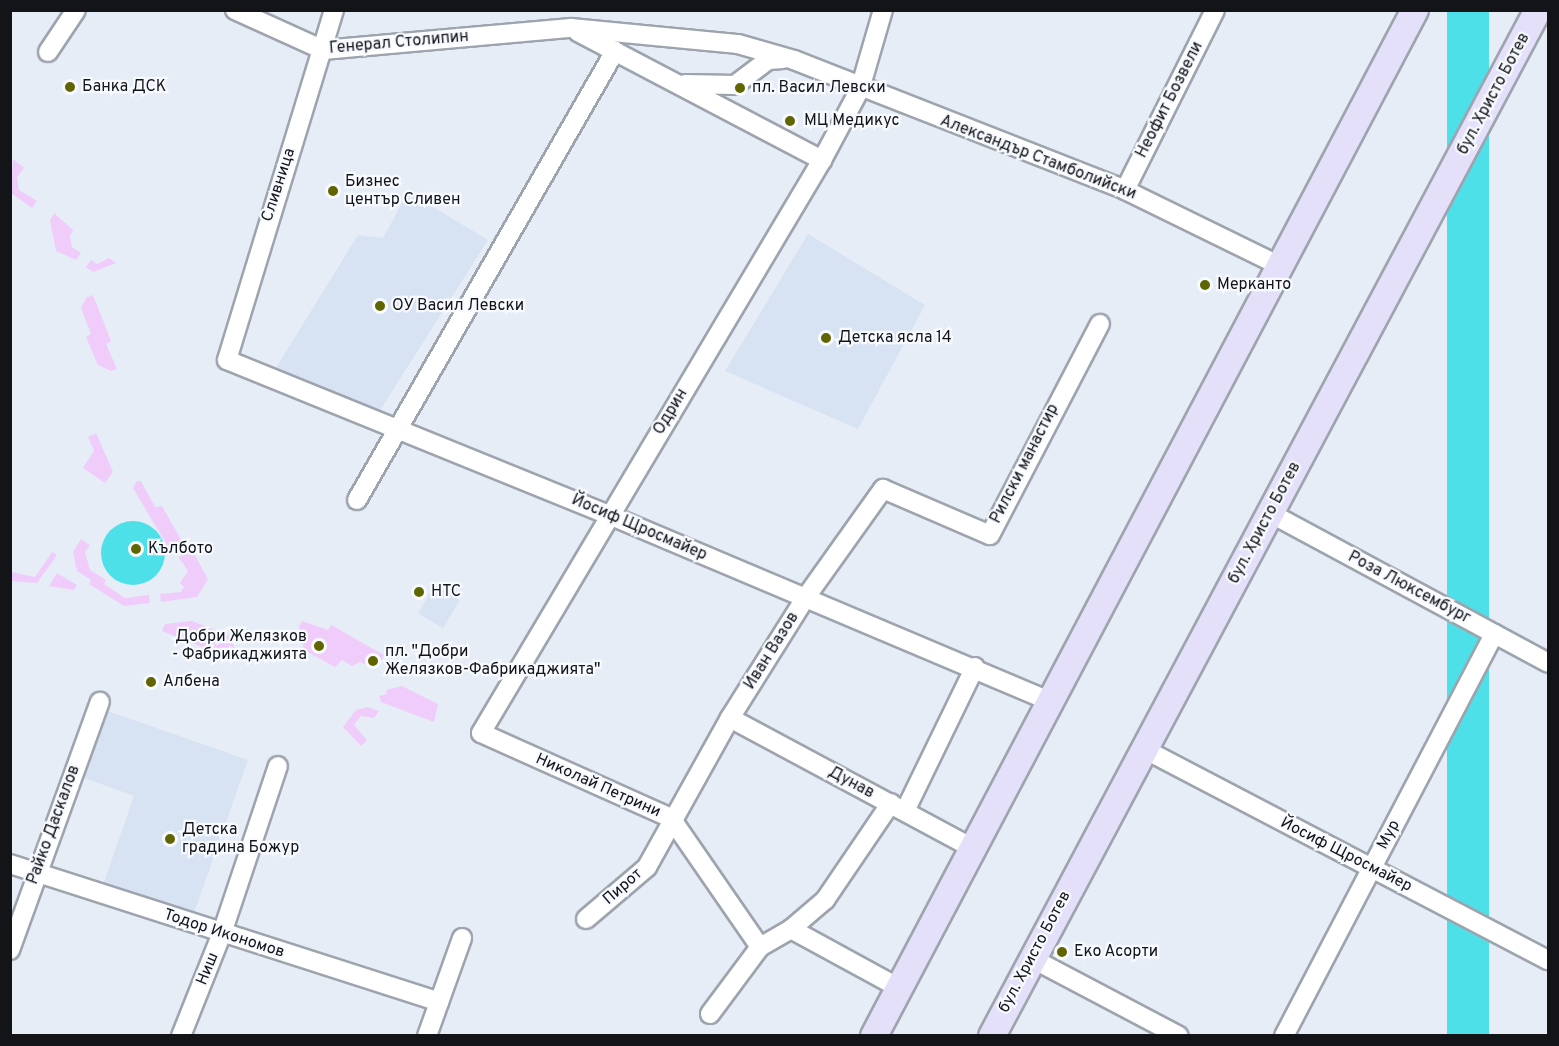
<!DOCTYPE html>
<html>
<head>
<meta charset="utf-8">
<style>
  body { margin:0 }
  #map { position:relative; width:1559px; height:1046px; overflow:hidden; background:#e6edf7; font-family:Overpass,sans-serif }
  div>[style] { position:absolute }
  .built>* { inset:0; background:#d7e2f3; transform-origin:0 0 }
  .green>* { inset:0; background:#f0ccfb }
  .water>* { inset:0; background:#4ee0e9; transform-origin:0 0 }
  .round { border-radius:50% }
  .roads { filter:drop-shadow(2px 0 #9ea4ae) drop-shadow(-2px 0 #9ea4ae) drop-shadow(0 2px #9ea4ae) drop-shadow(0 -2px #9ea4ae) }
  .street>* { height:18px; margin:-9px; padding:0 9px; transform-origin:9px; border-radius:9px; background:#fff }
  .secondary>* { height:26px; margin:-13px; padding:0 13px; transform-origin:13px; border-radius:13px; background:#e4e0fa }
  .dots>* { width:16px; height:16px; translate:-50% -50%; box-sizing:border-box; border:3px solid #f7fafe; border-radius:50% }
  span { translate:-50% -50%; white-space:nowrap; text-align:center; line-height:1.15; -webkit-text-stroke:4.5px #f7fafe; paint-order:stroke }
  .street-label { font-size:16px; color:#121418 }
  .poi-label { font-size:16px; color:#121418 }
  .left { translate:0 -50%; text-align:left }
  .right { translate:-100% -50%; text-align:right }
  .frame { position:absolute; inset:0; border:12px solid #121418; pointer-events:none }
</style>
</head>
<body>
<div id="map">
  <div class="built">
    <i style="clip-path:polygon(408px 192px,488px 240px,379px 412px,274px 371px,358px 235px,383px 238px)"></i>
    <i style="clip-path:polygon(808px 234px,925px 305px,858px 429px,725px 371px)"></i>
    <i style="left:435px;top:585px;width:29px;height:33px;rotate:31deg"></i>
    <i style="clip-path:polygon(105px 710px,248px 760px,194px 913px,104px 882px,134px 796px,82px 777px)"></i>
  </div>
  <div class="green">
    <i style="clip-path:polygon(13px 159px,24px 168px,17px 177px,19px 190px,37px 201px,32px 208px,11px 193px)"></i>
    <i style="clip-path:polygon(54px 213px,73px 230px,70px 236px,72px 247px,81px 253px,76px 260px,56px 251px,50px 220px)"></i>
    <i style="clip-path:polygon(109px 258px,116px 263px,93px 272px,86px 267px,91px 260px,97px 264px)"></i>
    <i style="clip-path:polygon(93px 295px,111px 341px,106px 344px,117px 369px,111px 371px,98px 365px,86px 337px,91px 334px,81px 308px,86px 298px)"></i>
    <i style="clip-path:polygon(96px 433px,113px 472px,105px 483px,83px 468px,94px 451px,88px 437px)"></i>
    <i style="clip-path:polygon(137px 481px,141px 481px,155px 507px,162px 506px,183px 543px,175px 552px,171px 552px,133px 488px)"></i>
    <i style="clip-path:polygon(81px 539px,90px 545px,85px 552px,90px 570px,106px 580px,104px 584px,125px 598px,149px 595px,150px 603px,124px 606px,89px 584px,91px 580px,77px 571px,73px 552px)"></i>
    <i style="clip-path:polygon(190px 546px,208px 579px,197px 597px,161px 602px,160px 594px,181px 592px,184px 587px,180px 583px,188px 571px,179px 558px)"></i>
    <i style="clip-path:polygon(52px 552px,57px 555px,37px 583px,11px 581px,11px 572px,35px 577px)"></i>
    <i style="clip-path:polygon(57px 573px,77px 585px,74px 590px,49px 586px)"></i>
    <i style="clip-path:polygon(192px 621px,228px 635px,235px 648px,230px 658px,162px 631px,165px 624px)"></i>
    <i style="clip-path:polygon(302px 621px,328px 630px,331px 625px,384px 655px,379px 665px,369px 666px,360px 662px,352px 666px,342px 660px,335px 667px,304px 650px,299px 627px)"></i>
    <i style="clip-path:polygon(402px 686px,438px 704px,434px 722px,381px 702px,379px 696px,387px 694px,386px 690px)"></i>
    <i style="clip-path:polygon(367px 707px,379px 711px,374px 718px,361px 716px,354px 725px,367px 740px,361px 746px,343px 727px,356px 710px)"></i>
  </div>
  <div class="water">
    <i style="left:1447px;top:11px;width:42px;height:1155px"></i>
    <i class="round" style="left:101px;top:521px;width:64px;height:64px"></i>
  </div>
  <div class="roads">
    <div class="street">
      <i style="left:235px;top:10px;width:97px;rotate:24.4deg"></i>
      <i style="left:323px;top:50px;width:249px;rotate:-5.1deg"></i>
      <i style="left:571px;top:28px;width:168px;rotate:5.5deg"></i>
      <i style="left:738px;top:44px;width:58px;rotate:15.9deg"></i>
      <i style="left:794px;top:60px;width:356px;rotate:21.4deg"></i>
      <i style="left:1125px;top:190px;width:170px;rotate:26.1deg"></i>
      <i style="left:334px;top:10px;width:366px;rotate:107deg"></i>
      <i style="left:227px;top:360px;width:412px;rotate:22.1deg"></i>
      <i style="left:609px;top:515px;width:478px;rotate:22.9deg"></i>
      <i style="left:578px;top:32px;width:276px;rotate:27.7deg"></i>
      <i style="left:48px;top:52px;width:50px;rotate:-56.3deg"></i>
      <i style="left:685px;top:84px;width:50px;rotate:1.1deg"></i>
      <i style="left:735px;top:85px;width:41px;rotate:-37.1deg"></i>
      <i style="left:768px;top:60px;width:15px;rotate:-4deg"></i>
      <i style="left:1125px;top:190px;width:201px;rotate:-63.4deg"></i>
      <i style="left:357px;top:500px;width:518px;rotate:-60.12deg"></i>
      <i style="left:1270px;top:513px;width:316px;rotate:28.3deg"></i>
      <i style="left:730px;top:718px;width:275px;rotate:28.2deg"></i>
      <i style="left:1144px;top:749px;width:456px;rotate:27.6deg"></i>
      <i style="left:905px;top:811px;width:160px;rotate:-64.1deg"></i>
      <i style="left:10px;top:864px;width:451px;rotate:17.8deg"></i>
      <i style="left:586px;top:919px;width:80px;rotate:-40.4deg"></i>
      <i style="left:647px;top:867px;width:171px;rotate:-60.9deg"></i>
      <i style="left:730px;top:718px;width:143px;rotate:-57.9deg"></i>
      <i style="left:806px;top:597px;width:133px;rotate:-54.5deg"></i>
      <i style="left:883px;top:489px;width:116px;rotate:23.3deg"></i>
      <i style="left:990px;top:535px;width:238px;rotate:-62.5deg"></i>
      <i style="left:791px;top:929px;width:123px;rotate:28.6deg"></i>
      <i style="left:760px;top:947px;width:157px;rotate:-124.6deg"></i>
      <i style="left:671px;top:818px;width:208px;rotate:-155.9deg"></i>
      <i style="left:481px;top:733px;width:667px;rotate:-59.24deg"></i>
      <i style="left:822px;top:160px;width:81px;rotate:-61.8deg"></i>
      <i style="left:860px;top:89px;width:82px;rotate:-73.8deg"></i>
      <i style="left:10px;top:950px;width:264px;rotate:-70.1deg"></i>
      <i style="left:1031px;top:958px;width:167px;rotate:27.8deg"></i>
      <i style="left:710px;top:1014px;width:84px;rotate:-53.3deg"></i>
      <i style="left:760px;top:947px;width:36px;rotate:-30deg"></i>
      <i style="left:791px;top:929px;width:45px;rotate:-40.5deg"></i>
      <i style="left:825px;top:900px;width:117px;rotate:-55.8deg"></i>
      <i style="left:181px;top:1036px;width:111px;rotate:-68.3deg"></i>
      <i style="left:222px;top:933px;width:176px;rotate:-71.5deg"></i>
      <i style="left:427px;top:1036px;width:104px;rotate:-70.3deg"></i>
      <i style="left:1284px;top:1036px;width:454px;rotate:-62.4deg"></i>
    </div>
    <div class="secondary">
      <i style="left:874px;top:1036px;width:1160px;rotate:-62.2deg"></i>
      <i style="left:992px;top:1036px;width:1162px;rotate:-61.98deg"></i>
    </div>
  </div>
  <div class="dots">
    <i style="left:70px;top:87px;background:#616501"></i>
    <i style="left:740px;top:88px;background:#616501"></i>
    <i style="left:790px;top:121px;background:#616501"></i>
    <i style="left:333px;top:191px;background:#616501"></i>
    <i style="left:1205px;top:285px;background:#616501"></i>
    <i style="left:380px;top:306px;background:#616501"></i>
    <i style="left:826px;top:338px;background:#616501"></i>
    <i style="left:136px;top:549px;background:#616501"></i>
    <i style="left:419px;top:592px;background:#616501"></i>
    <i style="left:319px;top:646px;background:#616501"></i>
    <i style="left:373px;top:661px;background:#616501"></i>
    <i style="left:151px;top:682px;background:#616501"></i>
    <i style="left:170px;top:839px;background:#616501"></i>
    <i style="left:1062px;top:952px;background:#616501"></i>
  </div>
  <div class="street-label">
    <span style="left:399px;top:43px;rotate:-5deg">Генерал Столипин</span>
    <span style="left:1494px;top:94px;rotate:-62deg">бул. Христо Ботев</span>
    <span style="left:1170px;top:100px;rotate:-63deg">Неофит Бозвели</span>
    <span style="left:1038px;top:158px;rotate:21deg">Александър Стамболийски</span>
    <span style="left:279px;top:185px;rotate:-72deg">Сливница</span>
    <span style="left:671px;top:412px;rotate:-59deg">Одрин</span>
    <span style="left:1025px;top:464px;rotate:-63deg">Рилски манастир</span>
    <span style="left:1265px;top:523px;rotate:-62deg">бул. Христо Ботев</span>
    <span style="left:639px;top:528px;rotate:23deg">Йосиф Щросмайер</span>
    <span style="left:1409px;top:588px;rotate:28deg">Роза Люксембург</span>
    <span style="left:772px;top:651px;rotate:-58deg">Иван Вазов</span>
    <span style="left:851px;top:783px;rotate:28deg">Дунав</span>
    <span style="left:598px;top:786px;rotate:24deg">Николай Петрини</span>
    <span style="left:54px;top:825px;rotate:-70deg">Райко Даскалов</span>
    <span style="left:1389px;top:835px;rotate:-62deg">Мур</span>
    <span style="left:1346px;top:855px;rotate:27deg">Йосиф Щросмайер</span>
    <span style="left:623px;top:887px;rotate:-41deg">Пирот</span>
    <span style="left:224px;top:934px;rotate:18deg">Тодор Икономов</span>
    <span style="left:1035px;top:952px;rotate:-62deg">бул. Христо Ботев</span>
    <span style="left:208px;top:969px;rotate:-68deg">Ниш</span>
  </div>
  <div class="poi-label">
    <span class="left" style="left:82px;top:87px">Банка ДСК</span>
    <span class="left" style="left:752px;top:88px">пл. Васил Левски</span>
    <span class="left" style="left:804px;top:121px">МЦ Медикус</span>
    <span class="left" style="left:345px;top:191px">Бизнес<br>център Сливен</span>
    <span class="left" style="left:1217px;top:285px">Мерканто</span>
    <span class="left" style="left:392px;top:306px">ОУ Васил Левски</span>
    <span class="left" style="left:838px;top:338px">Детска ясла 14</span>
    <span class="left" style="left:148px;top:549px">Кълбото</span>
    <span class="left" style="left:431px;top:592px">НТС</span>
    <span class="right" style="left:307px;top:646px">Добри Желязков<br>- Фабрикаджията</span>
    <span class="left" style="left:385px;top:661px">пл. "Добри<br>Желязков-Фабрикаджията"</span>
    <span class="left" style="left:163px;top:682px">Албена</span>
    <span class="left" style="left:182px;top:839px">Детска<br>градина Божур</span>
    <span class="left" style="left:1074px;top:952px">Еко Асорти</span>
  </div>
  <div class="frame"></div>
</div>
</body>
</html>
